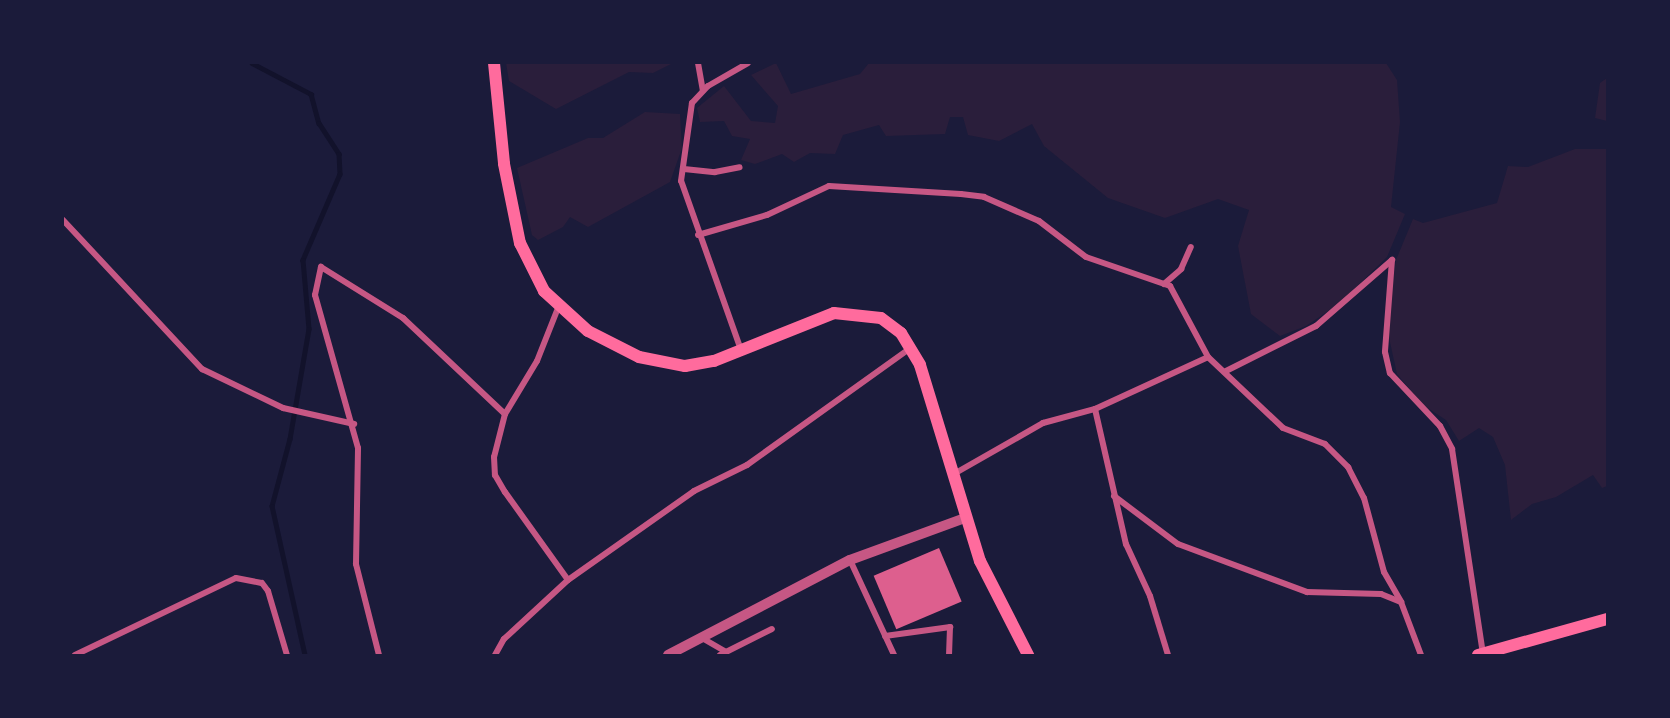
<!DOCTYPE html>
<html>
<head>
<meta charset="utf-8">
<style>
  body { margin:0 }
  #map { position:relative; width:1670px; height:718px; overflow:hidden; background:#1b1b3a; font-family:"Source Sans 3",sans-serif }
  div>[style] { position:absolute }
  .green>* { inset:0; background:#2a1e3b }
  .stream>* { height:4.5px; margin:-2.25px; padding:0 2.25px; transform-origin:2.25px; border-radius:2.25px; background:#12122b }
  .building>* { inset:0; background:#dd5f8e; transform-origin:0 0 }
  .minor>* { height:6px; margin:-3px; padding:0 3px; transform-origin:3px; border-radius:3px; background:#c65784 }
  .tertiary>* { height:10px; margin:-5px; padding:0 5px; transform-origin:5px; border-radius:5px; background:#c65784 }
  .secondary>* { height:12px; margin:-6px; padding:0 6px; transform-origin:6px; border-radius:6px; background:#ff6b9d }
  span { translate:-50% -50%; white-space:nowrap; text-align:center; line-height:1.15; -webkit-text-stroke:4.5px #1b1b3a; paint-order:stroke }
  .frame { position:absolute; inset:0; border:64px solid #1b1b3a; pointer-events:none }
</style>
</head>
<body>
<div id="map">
  <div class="green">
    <i style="clip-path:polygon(506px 63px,673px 63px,653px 73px,629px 72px,556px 109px,509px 81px)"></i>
    <i style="clip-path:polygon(776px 63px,791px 94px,860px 74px,869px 63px,1386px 63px,1397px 80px,1400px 122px,1391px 207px,1405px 214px,1387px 257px,1340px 303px,1306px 326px,1280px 336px,1251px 314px,1238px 246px,1249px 210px,1218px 199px,1165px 218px,1108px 198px,1044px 146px,1032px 124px,999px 141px,968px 135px,963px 117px,950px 117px,945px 134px,886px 136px,879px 125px,843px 135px,835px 154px,810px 153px,794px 162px,782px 154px,755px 164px,741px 160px,750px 139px,732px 136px,724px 121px,700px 122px,697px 108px,724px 86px,751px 121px,775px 123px,778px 106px,751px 75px)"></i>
    <i style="clip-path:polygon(1607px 78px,1607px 121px,1595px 118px,1600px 83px)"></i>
    <i style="clip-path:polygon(645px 112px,680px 114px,682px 148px,670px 182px,588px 227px,570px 217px,563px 227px,538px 240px,532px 235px,517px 168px,588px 138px,603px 138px)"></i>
    <i style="clip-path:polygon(1575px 149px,1607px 149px,1607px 486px,1602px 488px,1593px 475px,1556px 497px,1532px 504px,1511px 520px,1505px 465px,1493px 437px,1479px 428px,1459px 441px,1446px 420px,1423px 405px,1397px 374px,1386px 324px,1396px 260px,1413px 219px,1423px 223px,1497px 203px,1508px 166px,1528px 167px)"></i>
  </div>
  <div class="stream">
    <i style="left:252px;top:63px;width:67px;rotate:27.7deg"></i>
    <i style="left:311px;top:94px;width:30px;rotate:75deg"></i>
    <i style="left:319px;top:123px;width:37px;rotate:57deg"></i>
    <i style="left:339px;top:154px;width:20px;rotate:87deg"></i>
    <i style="left:340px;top:174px;width:94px;rotate:113.3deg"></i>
    <i style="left:303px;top:260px;width:69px;rotate:85deg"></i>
    <i style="left:309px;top:329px;width:112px;rotate:99.8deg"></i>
    <i style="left:290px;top:439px;width:69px;rotate:105deg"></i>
    <i style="left:272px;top:506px;width:153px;rotate:77.5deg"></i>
  </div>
  <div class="building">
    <i style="left:939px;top:548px;width:58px;height:71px;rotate:67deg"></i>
  </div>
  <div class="minor">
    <i style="left:698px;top:63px;width:28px;rotate:80deg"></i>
    <i style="left:684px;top:169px;width:31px;rotate:6deg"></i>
    <i style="left:715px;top:172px;width:25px;rotate:-11deg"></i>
    <i style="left:63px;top:220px;width:204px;rotate:47deg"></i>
    <i style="left:202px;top:369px;width:90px;rotate:25.7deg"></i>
    <i style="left:283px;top:408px;width:73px;rotate:12.7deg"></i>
    <i style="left:698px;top:235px;width:72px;rotate:-16.2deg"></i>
    <i style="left:767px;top:215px;width:68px;rotate:-25.1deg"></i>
    <i style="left:829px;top:186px;width:132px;rotate:3.5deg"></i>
    <i style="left:961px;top:194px;width:23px;rotate:7deg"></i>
    <i style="left:984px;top:197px;width:60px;rotate:23.6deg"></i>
    <i style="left:1039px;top:221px;width:59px;rotate:37.5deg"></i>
    <i style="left:1086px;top:257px;width:89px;rotate:19deg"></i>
    <i style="left:1170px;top:286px;width:81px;rotate:61.8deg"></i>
    <i style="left:1208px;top:357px;width:103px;rotate:43.4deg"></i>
    <i style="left:1283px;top:428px;width:45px;rotate:20.9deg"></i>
    <i style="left:1325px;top:444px;width:33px;rotate:45deg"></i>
    <i style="left:1348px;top:467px;width:35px;rotate:63deg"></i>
    <i style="left:1364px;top:498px;width:77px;rotate:74.9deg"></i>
    <i style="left:1384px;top:572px;width:34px;rotate:60deg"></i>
    <i style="left:1392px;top:260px;width:92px;rotate:94.4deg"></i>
    <i style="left:1385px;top:352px;width:22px;rotate:77deg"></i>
    <i style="left:1390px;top:373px;width:73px;rotate:46.7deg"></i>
    <i style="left:1440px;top:426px;width:26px;rotate:62deg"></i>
    <i style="left:1452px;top:449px;width:206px;rotate:81.4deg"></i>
    <i style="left:1164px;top:284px;width:23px;rotate:-41deg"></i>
    <i style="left:1181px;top:269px;width:24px;rotate:-66deg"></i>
    <i style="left:558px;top:308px;width:57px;rotate:111.6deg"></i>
    <i style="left:537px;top:361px;width:62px;rotate:121.1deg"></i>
    <i style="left:505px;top:414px;width:44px;rotate:104.3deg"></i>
    <i style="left:494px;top:457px;width:18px;rotate:87deg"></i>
    <i style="left:495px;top:475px;width:20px;rotate:60deg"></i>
    <i style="left:505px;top:492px;width:108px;rotate:54.4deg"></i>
    <i style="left:741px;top:350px;width:179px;rotate:-109.5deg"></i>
    <i style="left:681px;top:181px;width:79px;rotate:-82deg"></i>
    <i style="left:692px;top:103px;width:23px;rotate:-47deg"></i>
    <i style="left:708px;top:86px;width:46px;rotate:-29.9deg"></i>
    <i style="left:1226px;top:371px;width:101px;rotate:-26.6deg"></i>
    <i style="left:1316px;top:326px;width:101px;rotate:-41deg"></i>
    <i style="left:1095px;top:409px;width:124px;rotate:-24.7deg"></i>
    <i style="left:952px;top:475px;width:105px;rotate:-29.7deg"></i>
    <i style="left:1043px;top:423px;width:54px;rotate:-15.1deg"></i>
    <i style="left:1095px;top:409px;width:139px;rotate:77.1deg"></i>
    <i style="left:1126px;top:544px;width:57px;rotate:65.2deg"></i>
    <i style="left:1150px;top:596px;width:62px;rotate:73deg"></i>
    <i style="left:1114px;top:496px;width:80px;rotate:36.9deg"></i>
    <i style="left:1178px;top:544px;width:138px;rotate:20.4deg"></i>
    <i style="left:1307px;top:592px;width:74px;rotate:1.5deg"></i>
    <i style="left:1381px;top:594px;width:22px;rotate:22deg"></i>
    <i style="left:1401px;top:602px;width:57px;rotate:69.3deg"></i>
    <i style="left:850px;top:560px;width:105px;rotate:65.1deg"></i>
    <i style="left:885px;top:636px;width:66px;rotate:-7.9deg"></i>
    <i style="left:950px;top:627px;width:28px;rotate:92deg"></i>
    <i style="left:702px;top:638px;width:28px;rotate:30deg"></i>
    <i style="left:75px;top:655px;width:178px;rotate:-25.6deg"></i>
    <i style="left:236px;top:578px;width:26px;rotate:11deg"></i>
    <i style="left:262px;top:583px;width:10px;rotate:53deg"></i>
    <i style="left:268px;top:591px;width:67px;rotate:73.5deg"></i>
    <i style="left:379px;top:655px;width:94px;rotate:-104.2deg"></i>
    <i style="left:356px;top:564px;width:116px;rotate:-89deg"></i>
    <i style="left:358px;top:448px;width:159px;rotate:-105.7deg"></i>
    <i style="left:315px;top:295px;width:29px;rotate:-78deg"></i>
    <i style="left:321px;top:267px;width:97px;rotate:31.9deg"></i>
    <i style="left:403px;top:318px;width:140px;rotate:43.3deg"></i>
    <i style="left:495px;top:655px;width:18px;rotate:-61deg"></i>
    <i style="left:504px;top:639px;width:87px;rotate:-42.7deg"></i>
    <i style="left:568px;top:580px;width:154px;rotate:-35.2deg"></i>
    <i style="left:694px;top:491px;width:59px;rotate:-26.1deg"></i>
    <i style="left:747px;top:465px;width:203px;rotate:-35.6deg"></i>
    <i style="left:720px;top:655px;width:58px;rotate:-26.6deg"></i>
  </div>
  <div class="tertiary">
    <i style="left:668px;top:655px;width:205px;rotate:-27.6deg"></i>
    <i style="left:850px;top:560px;width:122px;rotate:-20.1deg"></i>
  </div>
  <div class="secondary">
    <i style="left:494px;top:63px;width:101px;rotate:84.3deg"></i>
    <i style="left:504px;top:164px;width:81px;rotate:78.6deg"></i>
    <i style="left:520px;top:243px;width:54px;rotate:63.4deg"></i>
    <i style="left:544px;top:291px;width:59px;rotate:42.3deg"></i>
    <i style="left:588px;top:331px;width:57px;rotate:27deg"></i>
    <i style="left:639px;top:357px;width:47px;rotate:11.1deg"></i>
    <i style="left:685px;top:366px;width:29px;rotate:-10deg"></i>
    <i style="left:714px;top:361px;width:129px;rotate:-21.8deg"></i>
    <i style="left:834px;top:313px;width:47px;rotate:6.1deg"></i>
    <i style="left:881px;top:318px;width:25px;rotate:37deg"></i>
    <i style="left:901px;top:333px;width:37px;rotate:59deg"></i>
    <i style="left:920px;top:365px;width:205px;rotate:73deg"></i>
    <i style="left:980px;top:561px;width:106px;rotate:62.9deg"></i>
    <i style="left:1478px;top:655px;width:134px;rotate:-15.6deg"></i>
  </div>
  <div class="frame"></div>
</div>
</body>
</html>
